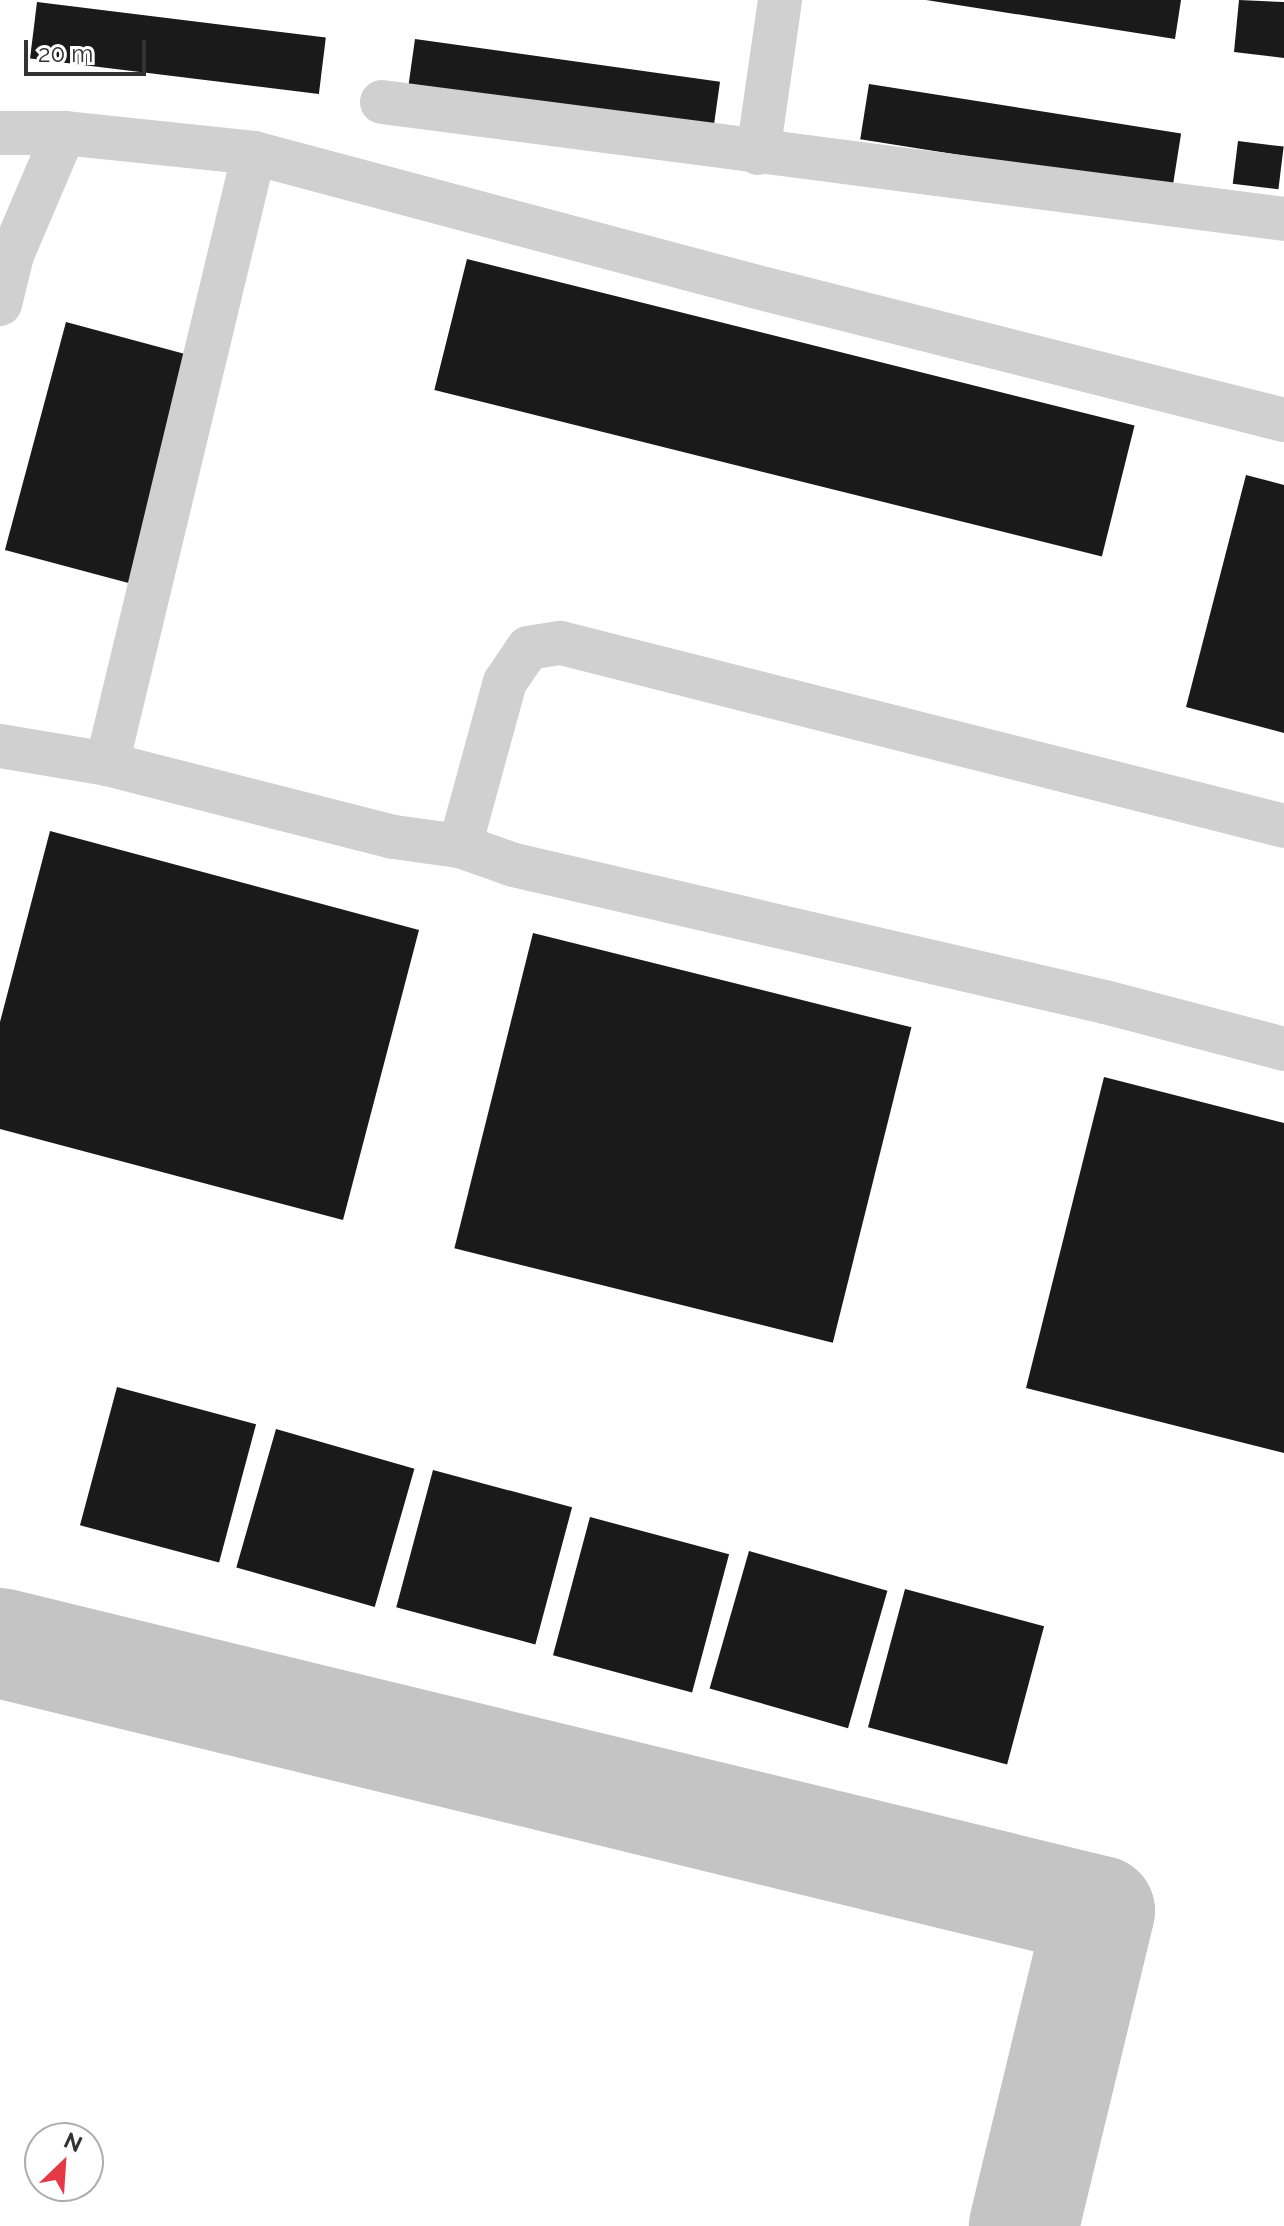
<!DOCTYPE html>
<html>
<head>
<meta charset="utf-8">
<style>
  body { margin:0 }
  #map { position:relative; width:1284px; height:2226px; overflow:hidden; background:#fff; font-family:Raleway,sans-serif }
  div>[style] { position:absolute }
  .taxiway>* { height:110px; margin:-55px; padding:0 55px; transform-origin:55px; border-radius:55px; background:#c4c4c4 }
  .building>* { inset:0; background:#1a1a1a; transform-origin:0 0 }
  .minor>* { height:44px; margin:-22px; padding:0 22px; transform-origin:22px; border-radius:22px; background:#d0d0d0 }
  span { translate:-50% -50%; white-space:nowrap; text-align:center; line-height:1.15; -webkit-text-stroke:8px #fff; paint-order:stroke }
  .north { position:absolute; left:24px; top:2122px; width:80px; height:80px; box-sizing:border-box; background:#fff; border:2px solid #adadad; border-radius:50%; rotate:25deg; font-size:22px; font-weight:700; line-height:32px; text-align:center; color:#333 }
  .north::after { content:''; display:block; margin:auto; width:28px; height:36px; background:#e63946; clip-path:polygon(50% 0,100% 100%,50% 72%,0 100%) }
  .scale { position:absolute; left:24px; top:40px; width:122px; height:36px; box-sizing:border-box; border:4px solid #333; border-top:0; padding-left:10px; font-size:24px; line-height:28px; white-space:nowrap; color:#333; -webkit-text-stroke:6px #fff; paint-order:stroke }
</style>
</head>
<body>
<div id="map">
  <div class="taxiway">
    <i style="left:0;top:1643px;width:1132px;rotate:13.69deg"></i>
    <i style="left:1100px;top:1911px;width:324px;rotate:103.6deg"></i>
  </div>
  <div class="building">
    <i style="clip-path:polygon(926px 0,1181px 0,1175px 39px)"></i>
    <i style="clip-path:polygon(1239px 0,1284px 2px,1284px 58px,1234px 52px)"></i>
    <i style="left:37px;top:2px;width:291px;height:57px;rotate:7deg"></i>
    <i style="left:415px;top:39px;width:308px;height:49px;rotate:8deg"></i>
    <i style="left:869px;top:84px;width:316px;height:56px;rotate:9deg"></i>
    <i style="left:1238px;top:141px;width:46px;height:43px;rotate:7deg"></i>
    <i style="left:467px;top:259px;width:688px;height:135px;rotate:14deg"></i>
    <i style="left:66px;top:322px;width:128px;height:236px;rotate:15deg"></i>
    <i style="clip-path:polygon(1246px 475px,1284px 485px,1284px 733px,1186px 707px)"></i>
    <i style="clip-path:polygon(50px 831px,419px 930px,343px 1220px,0 1129px,0 1022px)"></i>
    <i style="left:533px;top:933px;width:390px;height:325px;rotate:14deg"></i>
    <i style="clip-path:polygon(1104px 1077px,1284px 1123px,1284px 1453px,1026px 1388px)"></i>
    <i style="left:117px;top:1387px;width:144px;height:143px;rotate:15deg"></i>
    <i style="left:276px;top:1429px;width:144px;height:144px;rotate:16deg"></i>
    <i style="left:433px;top:1470px;width:144px;height:142px;rotate:15deg"></i>
    <i style="left:590px;top:1517px;width:144px;height:143px;rotate:15deg"></i>
    <i style="left:749px;top:1551px;width:144px;height:143px;rotate:16deg"></i>
    <i style="left:905px;top:1589px;width:144px;height:143px;rotate:15deg"></i>
  </div>
  <div class="minor">
    <i style="left:382px;top:102px;width:910px;rotate:7.39deg"></i>
    <i style="left:0;top:133px;width:64px"></i>
    <i style="left:64px;top:133px;width:191px;rotate:6deg"></i>
    <i style="left:254px;top:153px;width:516px;rotate:14.92deg"></i>
    <i style="left:753px;top:286px;width:548px;rotate:14.16deg"></i>
    <i style="left:758px;top:153px;width:155px;rotate:-81.8deg"></i>
    <i style="left:0;top:304px;width:50px;rotate:-76.2deg"></i>
    <i style="left:12px;top:255px;width:133px;rotate:-66.9deg"></i>
    <i style="left:0;top:746px;width:109px;rotate:9.5deg"></i>
    <i style="left:107px;top:764px;width:296px;rotate:14.3deg"></i>
    <i style="left:394px;top:837px;width:67px;rotate:7.8deg"></i>
    <i style="left:460px;top:846px;width:57px;rotate:19.4deg"></i>
    <i style="left:514px;top:865px;width:607px;rotate:13.05deg"></i>
    <i style="left:1105px;top:1002px;width:185px;rotate:14.7deg"></i>
    <i style="left:107px;top:764px;width:628px;rotate:-76.47deg"></i>
    <i style="left:460px;top:846px;width:170px;rotate:-74.7deg"></i>
    <i style="left:505px;top:682px;width:41px;rotate:-55.9deg"></i>
    <i style="left:528px;top:648px;width:33px;rotate:-9deg"></i>
    <i style="left:561px;top:643px;width:746px;rotate:14.2deg"></i>
  </div>
  <div class="north">N</div>
  <div class="scale">20 m</div>
</div>
</body>
</html>
